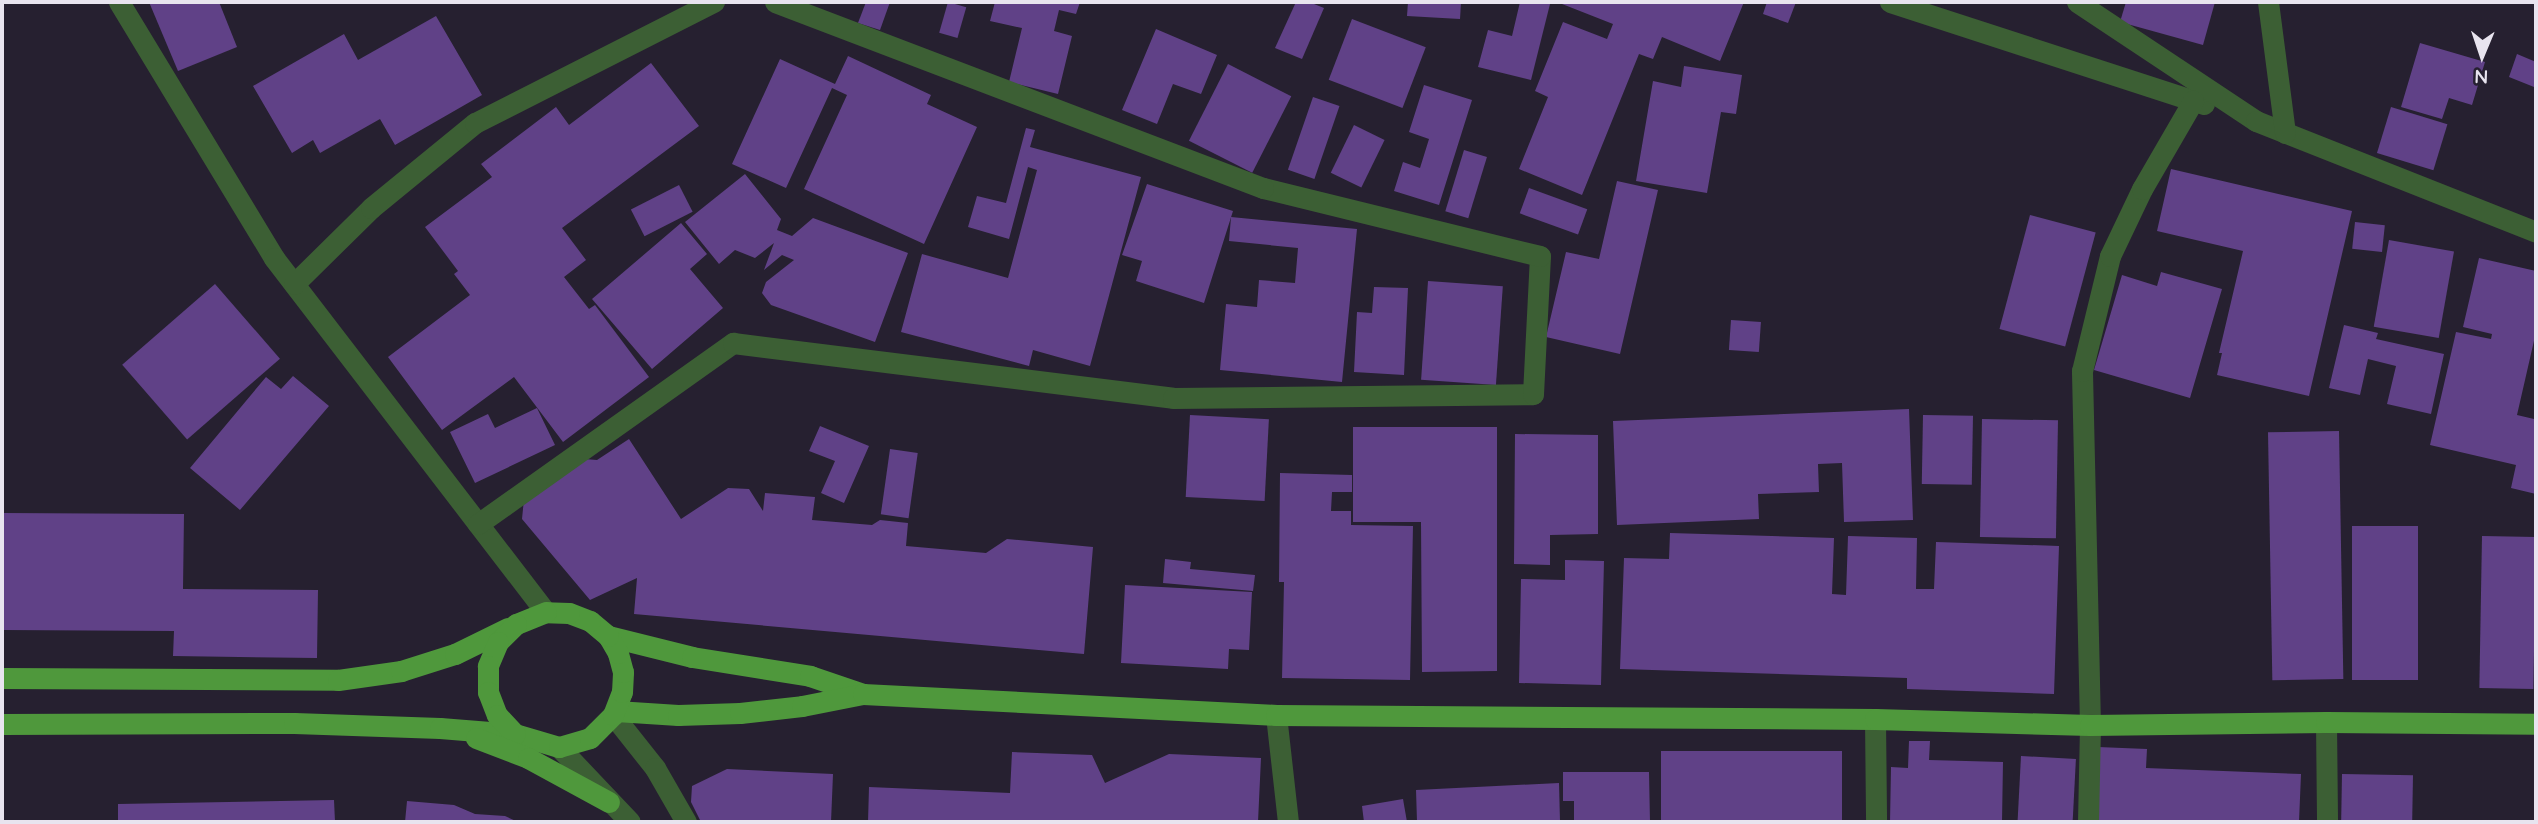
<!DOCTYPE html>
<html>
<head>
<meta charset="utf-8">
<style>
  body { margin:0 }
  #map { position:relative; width:2538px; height:824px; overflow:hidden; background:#262030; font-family:Quicksand,sans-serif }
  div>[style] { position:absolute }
  .building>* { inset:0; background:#604187; transform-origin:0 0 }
  .minor>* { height:21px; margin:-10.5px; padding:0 10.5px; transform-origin:10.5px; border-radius:10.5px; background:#3c5f34 }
  .major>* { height:21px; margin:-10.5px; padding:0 10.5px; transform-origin:10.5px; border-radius:10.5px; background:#4f983c }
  span { translate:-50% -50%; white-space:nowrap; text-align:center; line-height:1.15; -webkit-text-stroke:5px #262030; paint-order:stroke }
  .frame { position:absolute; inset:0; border:4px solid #e8e4ef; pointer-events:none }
  .north { position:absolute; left:2447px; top:21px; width:70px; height:70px; -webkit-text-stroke:5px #262030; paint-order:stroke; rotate:182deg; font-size:19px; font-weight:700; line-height:28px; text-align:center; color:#e8e4ef }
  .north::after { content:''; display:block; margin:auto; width:24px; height:32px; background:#e8e4ef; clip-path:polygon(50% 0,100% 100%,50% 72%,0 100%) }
</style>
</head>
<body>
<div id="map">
  <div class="building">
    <i style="clip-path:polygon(149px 2px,219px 2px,237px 47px,178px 71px)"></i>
    <i style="clip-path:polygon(866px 2px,890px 2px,880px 30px,858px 23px)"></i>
    <i style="left:948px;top:2px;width:19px;height:32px;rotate:16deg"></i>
    <i style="clip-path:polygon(995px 2px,1080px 2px,1076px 14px,1059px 10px,1054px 31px,1072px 36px,1058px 94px,1009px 82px,1022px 28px,990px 21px)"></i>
    <i style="clip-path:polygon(1296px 2px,1309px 2px,1324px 8px,1302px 59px,1275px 48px)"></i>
    <i style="clip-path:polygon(1408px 2px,1461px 2px,1460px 19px,1407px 16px)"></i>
    <i style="clip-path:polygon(1520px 2px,1550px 4px,1531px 80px,1478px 67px,1488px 30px,1512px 36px)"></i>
    <i style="clip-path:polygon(1557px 2px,1744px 2px,1720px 61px,1662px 37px,1653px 59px,1639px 54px,1582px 195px,1519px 169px,1548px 97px,1535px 91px,1563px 22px,1607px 39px,1613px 24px)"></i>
    <i style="clip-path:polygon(1767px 2px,1796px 2px,1788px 23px,1763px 14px)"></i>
    <i style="clip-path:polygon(2126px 2px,2215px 2px,2203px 45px,2120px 22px)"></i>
    <i style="clip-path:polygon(436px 16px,482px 95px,395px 145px,380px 119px,320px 153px,313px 140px,292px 153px,253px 86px,344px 34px,358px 60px)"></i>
    <i style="left:1352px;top:19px;width:79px;height:65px;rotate:21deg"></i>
    <i style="clip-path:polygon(1156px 29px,1217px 55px,1201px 94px,1173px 84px,1157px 124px,1122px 110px)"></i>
    <i style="clip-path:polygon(2420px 43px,2485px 62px,2472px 105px,2449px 98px,2442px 119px,2401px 107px)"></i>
    <i style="clip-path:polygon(2517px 54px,2536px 62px,2534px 87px,2509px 77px)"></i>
    <i style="clip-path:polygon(848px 56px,931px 95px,927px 104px,977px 127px,924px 244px,804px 189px,847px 95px,832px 88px,786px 188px,732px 164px,780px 59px,835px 84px)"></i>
    <i style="clip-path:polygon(651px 63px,699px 126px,562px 228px,586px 260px,564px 277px,589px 309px,595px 305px,649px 377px,563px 442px,514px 377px,442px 430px,388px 357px,470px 295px,454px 274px,458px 271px,425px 227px,492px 177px,481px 164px,556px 107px,569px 125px)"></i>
    <i style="left:1228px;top:64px;width:71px;height:86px;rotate:27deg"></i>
    <i style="clip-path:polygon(1684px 66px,1742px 75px,1736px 114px,1721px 112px,1707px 193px,1636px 181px,1653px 81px,1681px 87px)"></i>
    <i style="clip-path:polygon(1424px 85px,1472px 100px,1439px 205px,1394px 191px,1403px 162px,1420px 168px,1429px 139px,1409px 132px)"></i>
    <i style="left:1313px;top:97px;width:28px;height:77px;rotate:19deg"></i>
    <i style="left:2391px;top:107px;width:59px;height:48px;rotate:17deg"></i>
    <i style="left:1354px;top:125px;width:34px;height:53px;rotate:26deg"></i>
    <i style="clip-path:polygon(1026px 128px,1035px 130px,1030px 147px,1141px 177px,1090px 366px,1033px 350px,1029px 366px,901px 332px,922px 254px,1008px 278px,1037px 170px,1028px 167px,1009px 239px,968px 227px,977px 196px,1006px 203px)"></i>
    <i style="left:1464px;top:150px;width:24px;height:64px;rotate:17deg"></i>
    <i style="clip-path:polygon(2171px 169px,2352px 211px,2309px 396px,2217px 375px,2222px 353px,2219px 353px,2243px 251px,2157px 231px)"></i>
    <i style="clip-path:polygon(745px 174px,781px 219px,777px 230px,792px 236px,813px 218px,908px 253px,875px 342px,771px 305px,762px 293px,766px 282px,794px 260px,782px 255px,764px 270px,774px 243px,755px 258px,735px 250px,719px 264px,685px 222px)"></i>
    <i style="clip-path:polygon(1617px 181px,1658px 190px,1620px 354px,1546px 337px,1566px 252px,1599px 259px)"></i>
    <i style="clip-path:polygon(1147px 184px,1233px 211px,1204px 303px,1136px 281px,1142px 261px,1122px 255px)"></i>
    <i style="left:679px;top:185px;width:30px;height:54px;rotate:63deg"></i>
    <i style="left:1529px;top:188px;width:62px;height:27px;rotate:20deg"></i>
    <i style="left:2030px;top:215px;width:68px;height:118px;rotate:15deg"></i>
    <i style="clip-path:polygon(1231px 217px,1357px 229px,1342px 382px,1220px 370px,1226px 304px,1257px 307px,1259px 280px,1295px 283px,1298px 248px,1229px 241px)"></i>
    <i style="left:2355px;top:222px;width:30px;height:27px;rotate:6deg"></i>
    <i style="clip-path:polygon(681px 223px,707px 254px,690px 269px,723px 308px,652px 369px,592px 299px)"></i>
    <i style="left:2389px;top:240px;width:66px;height:88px;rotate:10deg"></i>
    <i style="clip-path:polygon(2479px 258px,2536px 271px,2536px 332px,2517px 415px,2534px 419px,2536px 413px,2536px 494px,2511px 488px,2516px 465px,2430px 445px,2456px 332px,2491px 339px,2492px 334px,2463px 327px)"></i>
    <i style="clip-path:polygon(2161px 272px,2222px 289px,2190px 398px,2094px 370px,2122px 275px,2157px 286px)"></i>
    <i style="left:1428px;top:281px;width:75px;height:99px;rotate:4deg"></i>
    <i style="left:215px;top:284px;width:99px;height:123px;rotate:49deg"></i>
    <i style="clip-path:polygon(1374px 287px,1408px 288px,1404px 375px,1354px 372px,1357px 312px,1372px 313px)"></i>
    <i style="left:1731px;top:320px;width:30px;height:30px;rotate:4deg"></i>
    <i style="clip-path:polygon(2344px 325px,2378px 333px,2376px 339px,2444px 354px,2431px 414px,2387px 404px,2396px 366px,2368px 359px,2360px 395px,2329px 388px)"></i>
    <i style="clip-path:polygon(293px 376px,329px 406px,240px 510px,190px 468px,266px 377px,281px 389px)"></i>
    <i style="clip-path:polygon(537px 408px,555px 445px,475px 483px,450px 432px,488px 414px,495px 428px)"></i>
    <i style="clip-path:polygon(1909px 409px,1913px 520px,1844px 522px,1842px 463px,1818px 464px,1819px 492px,1758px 494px,1759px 519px,1617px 525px,1613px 421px)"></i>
    <i style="left:1190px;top:415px;width:79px;height:82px;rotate:3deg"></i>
    <i style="left:1923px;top:415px;width:50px;height:69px;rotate:1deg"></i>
    <i style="left:1982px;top:419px;width:76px;height:118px;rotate:1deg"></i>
    <i style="clip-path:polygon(820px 426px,869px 446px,844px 503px,821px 493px,835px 461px,809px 451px)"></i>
    <i style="clip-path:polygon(1353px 427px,1497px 427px,1497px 671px,1422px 672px,1421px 522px,1353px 522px)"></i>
    <i style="left:2339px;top:431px;width:248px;height:71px;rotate:89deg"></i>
    <i style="clip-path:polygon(1515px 434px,1598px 435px,1598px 534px,1550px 535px,1550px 565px,1514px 564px)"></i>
    <i style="clip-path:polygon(629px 439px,681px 519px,728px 488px,749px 489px,763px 511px,765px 493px,815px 497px,812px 520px,872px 525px,880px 520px,908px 523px,906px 546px,986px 553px,1007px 539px,1093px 547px,1084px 654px,634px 614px,637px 578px,590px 600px,522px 519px,524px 499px,584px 459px,597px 460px)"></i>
    <i style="left:890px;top:449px;width:28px;height:66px;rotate:8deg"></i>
    <i style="clip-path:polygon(1280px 473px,1352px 475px,1352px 492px,1332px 492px,1331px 511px,1351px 511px,1351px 525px,1413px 526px,1410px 680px,1282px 678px,1284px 582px,1279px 582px)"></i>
    <i style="clip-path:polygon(2px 513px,184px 514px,183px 589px,318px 590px,317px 658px,173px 656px,174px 631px,2px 630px)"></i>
    <i style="left:2418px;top:526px;width:154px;height:66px;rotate:90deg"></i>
    <i style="clip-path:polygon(1670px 533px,1834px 538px,1832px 594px,1846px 595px,1848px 536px,1917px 538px,1916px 589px,1934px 589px,1936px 542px,2059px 546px,2054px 694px,1907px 689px,1907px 678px,1620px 669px,1624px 558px,1669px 559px)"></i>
    <i style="left:2482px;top:536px;width:54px;height:152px;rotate:1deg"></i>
    <i style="clip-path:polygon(1165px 559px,1191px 562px,1190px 569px,1255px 575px,1253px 591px,1163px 583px)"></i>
    <i style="clip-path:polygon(1565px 560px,1604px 561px,1601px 685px,1519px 683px,1521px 579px,1565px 580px)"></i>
    <i style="clip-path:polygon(1125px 585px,1252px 592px,1249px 650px,1229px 649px,1228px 669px,1121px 663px)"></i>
    <i style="clip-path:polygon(1909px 741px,1930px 741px,1929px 760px,2003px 762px,2002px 822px,1890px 822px,1891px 767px,1908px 768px)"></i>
    <i style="clip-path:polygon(2098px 747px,2147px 749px,2146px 768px,2301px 774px,2299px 822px,2095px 822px)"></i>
    <i style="left:1661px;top:751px;width:181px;height:71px"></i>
    <i style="clip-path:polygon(1012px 752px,1092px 755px,1105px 783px,1169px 754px,1261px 758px,1258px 822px,868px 822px,869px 787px,1010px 793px)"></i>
    <i style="left:2021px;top:756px;width:55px;height:66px;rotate:3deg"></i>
    <i style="clip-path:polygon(727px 769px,833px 774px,831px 822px,701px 822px,691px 802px,692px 786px)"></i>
    <i style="clip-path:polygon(1563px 772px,1649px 772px,1650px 822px,1574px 822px,1574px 801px,1563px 801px)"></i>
    <i style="left:2342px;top:774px;width:71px;height:48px;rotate:1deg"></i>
    <i style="clip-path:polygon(1559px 783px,1560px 822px,1417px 822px,1416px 790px)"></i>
    <i style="clip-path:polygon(1403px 799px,1407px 822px,1364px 822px,1362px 806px)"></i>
    <i style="clip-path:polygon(334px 800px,335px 822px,118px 822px,118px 804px)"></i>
    <i style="clip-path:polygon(407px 801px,454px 805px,475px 814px,505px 816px,518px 822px,405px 822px)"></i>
  </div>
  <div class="minor">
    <i style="left:119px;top:2px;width:299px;rotate:58.8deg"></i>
    <i style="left:274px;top:258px;width:446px;rotate:52.5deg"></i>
    <i style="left:1890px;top:2px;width:330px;rotate:18deg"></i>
    <i style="left:2077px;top:2px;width:215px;rotate:33.6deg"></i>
    <i style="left:2256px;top:121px;width:301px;rotate:21.6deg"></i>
    <i style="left:2268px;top:2px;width:132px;rotate:82.6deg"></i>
    <i style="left:294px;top:284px;width:108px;rotate:-44.6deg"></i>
    <i style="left:371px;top:208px;width:134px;rotate:-39.3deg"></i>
    <i style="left:475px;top:123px;width:268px;rotate:-26.9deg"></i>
    <i style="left:478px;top:524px;width:313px;rotate:-35.4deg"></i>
    <i style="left:733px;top:343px;width:443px;rotate:7.1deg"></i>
    <i style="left:1173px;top:398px;width:360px;rotate:-0.6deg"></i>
    <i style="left:1533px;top:394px;width:138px;rotate:-87.1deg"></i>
    <i style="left:1540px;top:256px;width:285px;rotate:-166.2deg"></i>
    <i style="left:1263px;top:188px;width:522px;rotate:-159.14deg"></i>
    <i style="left:613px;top:715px;width:68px;rotate:51.6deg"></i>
    <i style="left:655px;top:768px;width:62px;rotate:60.1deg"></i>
    <i style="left:1276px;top:715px;width:108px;rotate:83.6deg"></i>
    <i style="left:1875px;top:719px;width:103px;rotate:89.4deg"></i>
    <i style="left:2326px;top:722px;width:100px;rotate:89.4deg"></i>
    <i style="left:559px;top:747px;width:103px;rotate:46.6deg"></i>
    <i style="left:2088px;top:822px;width:97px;rotate:-88.8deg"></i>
    <i style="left:2090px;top:725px;width:354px;rotate:-91.3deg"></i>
    <i style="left:2082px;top:371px;width:118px;rotate:-76.3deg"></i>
    <i style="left:2110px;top:256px;width:74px;rotate:-64.5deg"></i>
    <i style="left:2142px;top:189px;width:102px;rotate:-59.9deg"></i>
  </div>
  <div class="major">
    <i style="left:608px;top:636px;width:87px;rotate:14deg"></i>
    <i style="left:692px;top:657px;width:120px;rotate:9.1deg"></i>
    <i style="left:810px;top:676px;width:56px;rotate:18.8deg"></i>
    <i style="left:2px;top:678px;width:336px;rotate:0.3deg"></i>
    <i style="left:338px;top:680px;width:64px;rotate:-8.1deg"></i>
    <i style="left:401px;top:671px;width:57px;rotate:-17.5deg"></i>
    <i style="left:455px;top:654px;width:59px;rotate:-26.1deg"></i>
    <i style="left:616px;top:711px;width:62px;rotate:3.7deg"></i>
    <i style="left:678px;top:715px;width:62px;rotate:-1.8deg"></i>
    <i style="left:740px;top:713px;width:62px;rotate:-6.4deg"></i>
    <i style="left:802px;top:706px;width:62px;rotate:-11.1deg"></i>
    <i style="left:863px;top:694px;width:414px;rotate:2.9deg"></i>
    <i style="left:1276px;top:715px;width:599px;rotate:0.38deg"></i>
    <i style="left:1875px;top:719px;width:215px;rotate:1.6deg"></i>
    <i style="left:2090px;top:725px;width:236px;rotate:-0.7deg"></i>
    <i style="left:2326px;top:722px;width:210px;rotate:0.5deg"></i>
    <i style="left:2px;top:724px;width:292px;rotate:-0.2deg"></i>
    <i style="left:294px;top:723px;width:146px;rotate:2deg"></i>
    <i style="left:440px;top:728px;width:75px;rotate:4.6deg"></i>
    <i style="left:515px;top:734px;width:46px;rotate:16.5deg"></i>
    <i style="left:559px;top:747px;width:32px;rotate:-16deg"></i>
    <i style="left:590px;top:738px;width:33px;rotate:-45deg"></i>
    <i style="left:613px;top:715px;width:25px;rotate:-69deg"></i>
    <i style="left:622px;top:692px;width:20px;rotate:-87deg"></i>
    <i style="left:623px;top:672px;width:20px;rotate:-105deg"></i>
    <i style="left:618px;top:653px;width:20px;rotate:-120deg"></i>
    <i style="left:608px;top:636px;width:23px;rotate:-140deg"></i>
    <i style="left:590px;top:621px;width:22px;rotate:-159deg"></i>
    <i style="left:569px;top:613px;width:23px;rotate:-178deg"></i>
    <i style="left:546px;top:612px;width:32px;rotate:158deg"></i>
    <i style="left:516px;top:624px;width:25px;rotate:135deg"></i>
    <i style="left:498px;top:642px;width:26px;rotate:113deg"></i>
    <i style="left:488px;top:666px;width:26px;rotate:90deg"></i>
    <i style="left:488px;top:692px;width:25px;rotate:69deg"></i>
    <i style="left:497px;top:715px;width:26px;rotate:47deg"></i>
    <i style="left:476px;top:738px;width:56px;rotate:21deg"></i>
    <i style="left:528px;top:758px;width:92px;rotate:28.5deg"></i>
  </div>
  <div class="frame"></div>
  <div class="north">N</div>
</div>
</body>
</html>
